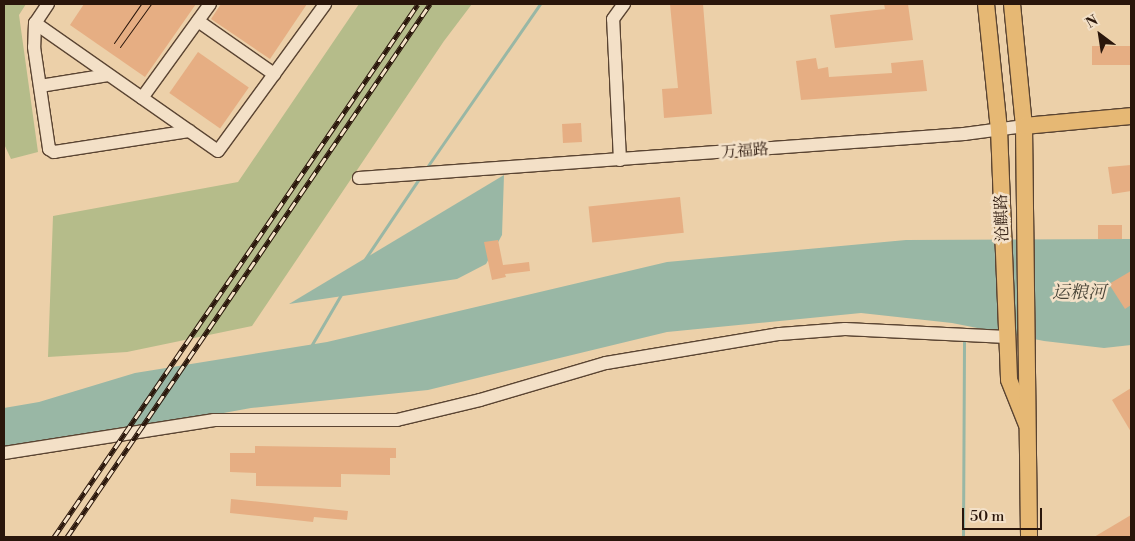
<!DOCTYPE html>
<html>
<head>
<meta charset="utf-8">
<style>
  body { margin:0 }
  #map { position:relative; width:1135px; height:541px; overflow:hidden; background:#ecd0a9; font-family:"Libre Bodoni","Noto Serif SC",serif }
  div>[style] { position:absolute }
  .green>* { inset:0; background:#b5bc8a }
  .water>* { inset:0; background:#99b7a5 }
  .stream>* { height:3px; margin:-1.5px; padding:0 1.5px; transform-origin:1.5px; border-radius:1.5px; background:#99b7a5 }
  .building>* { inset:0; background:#e6ae83; transform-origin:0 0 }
  .roads { filter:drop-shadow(1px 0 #5a4432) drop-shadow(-1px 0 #5a4432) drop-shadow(0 1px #5a4432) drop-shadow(0 -1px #5a4432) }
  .minor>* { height:12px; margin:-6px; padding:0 6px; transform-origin:6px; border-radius:6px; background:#f3e0c7 }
  .major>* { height:16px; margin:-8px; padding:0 8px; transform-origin:8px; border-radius:8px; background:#e6b874 }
  .tram>* { height:1px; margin:-0.5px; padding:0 0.5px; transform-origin:0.5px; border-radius:0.5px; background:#2a160b }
  .rail>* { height:5px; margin-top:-2.5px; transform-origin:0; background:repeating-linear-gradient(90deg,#f3e0c7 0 9px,#2a160b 0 18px); box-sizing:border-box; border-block:1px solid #2a160b }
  span { translate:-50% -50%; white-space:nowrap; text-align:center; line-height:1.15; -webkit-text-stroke:5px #f3e0c7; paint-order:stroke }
  .street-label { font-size:16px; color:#2a160b }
  .water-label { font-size:18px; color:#4b4639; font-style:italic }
  .frame { position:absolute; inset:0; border:5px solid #2a160b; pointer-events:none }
  .north { position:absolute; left:1075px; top:10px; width:50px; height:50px; -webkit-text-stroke:4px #f3e0c7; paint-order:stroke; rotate:329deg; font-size:14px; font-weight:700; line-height:20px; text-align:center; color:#2a160b }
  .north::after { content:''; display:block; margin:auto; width:18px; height:22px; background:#2a160b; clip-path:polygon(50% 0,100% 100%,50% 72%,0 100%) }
  .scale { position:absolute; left:962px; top:508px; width:80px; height:22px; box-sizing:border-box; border:2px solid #2a160b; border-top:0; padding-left:6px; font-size:15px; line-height:18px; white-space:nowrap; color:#2a160b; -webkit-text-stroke:4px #f3e0c7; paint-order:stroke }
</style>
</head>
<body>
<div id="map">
  <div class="green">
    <i style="clip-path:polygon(4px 4px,26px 4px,19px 15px,38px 152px,11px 159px,4px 144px)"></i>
    <i style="clip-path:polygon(359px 4px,472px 4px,444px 41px,252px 326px,127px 352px,48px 357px,53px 216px,238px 182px)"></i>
  </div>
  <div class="water">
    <i style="clip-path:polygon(504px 175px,502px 235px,486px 264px,457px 279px,289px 304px)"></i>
    <i style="clip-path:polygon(1131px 239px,1131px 345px,1104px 348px,1044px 341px,952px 323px,861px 313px,667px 332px,428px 390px,251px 408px,4px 453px,4px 408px,39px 402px,135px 373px,327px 342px,667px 262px,906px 240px)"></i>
  </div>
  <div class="stream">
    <i style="left:425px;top:170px;width:202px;rotate:-55.3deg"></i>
    <i style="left:365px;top:259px;width:99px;rotate:-56.1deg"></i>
    <i style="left:311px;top:346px;width:61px;rotate:-59.7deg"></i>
    <i style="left:963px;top:537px;width:199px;rotate:-89.7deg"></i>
  </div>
  <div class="building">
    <i style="clip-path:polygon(84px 4px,196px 4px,145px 77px,70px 25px)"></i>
    <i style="clip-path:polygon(221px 4px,307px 4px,270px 59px,211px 19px)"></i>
    <i style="clip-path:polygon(670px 4px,703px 4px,712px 114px,664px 118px,662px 89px,678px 88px)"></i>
    <i style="clip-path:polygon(884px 4px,908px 4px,913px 40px,835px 48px,830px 15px,885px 9px)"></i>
    <i style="left:1131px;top:46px;width:19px;height:39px;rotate:90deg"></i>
    <i style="left:198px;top:52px;width:62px;height:50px;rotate:35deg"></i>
    <i style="clip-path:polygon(816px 58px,818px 69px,828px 67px,829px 77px,892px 73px,891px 63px,923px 60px,927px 91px,801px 100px,796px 61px)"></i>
    <i style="left:581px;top:123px;width:19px;height:19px;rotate:87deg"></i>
    <i style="clip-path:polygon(1131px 165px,1131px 191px,1112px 194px,1108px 167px)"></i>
    <i style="left:680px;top:197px;width:36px;height:92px;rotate:84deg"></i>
    <i style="left:1122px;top:225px;width:14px;height:24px;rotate:90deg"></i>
    <i style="clip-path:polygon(498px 240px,503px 265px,529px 262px,530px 271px,505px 274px,506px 277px,492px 280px,484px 242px)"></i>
    <i style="clip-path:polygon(1131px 271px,1131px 305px,1125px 309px,1109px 284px)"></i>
    <i style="clip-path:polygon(1131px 388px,1131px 432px,1112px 400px)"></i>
    <i style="clip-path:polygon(255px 446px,396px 448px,396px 458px,390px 458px,390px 475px,341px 474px,341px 487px,256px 486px,256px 473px,230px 472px,230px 453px,255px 453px)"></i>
    <i style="clip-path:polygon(231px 499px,348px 511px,347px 520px,314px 517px,313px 522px,230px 513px)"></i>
    <i style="clip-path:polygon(1131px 515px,1131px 537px,1094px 537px)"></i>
  </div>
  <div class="roads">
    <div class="minor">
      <i style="left:48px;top:4px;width:23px;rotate:124deg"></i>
      <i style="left:35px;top:23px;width:24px;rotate:92deg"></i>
      <i style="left:34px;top:47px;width:103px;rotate:81.6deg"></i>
      <i style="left:49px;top:149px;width:6px;rotate:31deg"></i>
      <i style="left:54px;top:152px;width:137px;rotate:-8.8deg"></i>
      <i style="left:198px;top:21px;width:93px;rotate:34.9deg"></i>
      <i style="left:35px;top:23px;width:223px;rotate:35deg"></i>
      <i style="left:218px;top:151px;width:182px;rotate:-53.9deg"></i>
      <i style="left:40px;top:86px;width:69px;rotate:-9.2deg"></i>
      <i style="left:142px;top:98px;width:116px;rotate:-54.1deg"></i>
      <i style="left:620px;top:160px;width:141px;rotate:-92.8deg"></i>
      <i style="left:613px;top:19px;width:19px;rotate:-54deg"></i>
      <i style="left:359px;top:178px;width:607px;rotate:-4.16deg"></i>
      <i style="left:964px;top:134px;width:61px;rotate:-7.6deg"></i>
      <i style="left:4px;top:453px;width:213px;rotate:-8.9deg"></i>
      <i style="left:214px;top:420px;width:183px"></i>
      <i style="left:397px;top:420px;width:85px;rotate:-13.5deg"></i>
      <i style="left:480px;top:400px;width:131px;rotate:-16.4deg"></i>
      <i style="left:606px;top:363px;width:176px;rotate:-9.5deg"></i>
      <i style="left:780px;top:334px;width:65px;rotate:-4.4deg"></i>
      <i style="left:845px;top:329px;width:162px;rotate:2.8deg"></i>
    </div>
    <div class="major">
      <i style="left:986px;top:4px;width:126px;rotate:84.1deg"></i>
      <i style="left:999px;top:129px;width:251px;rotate:87.7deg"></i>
      <i style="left:1009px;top:380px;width:48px;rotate:68.2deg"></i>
      <i style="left:1012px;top:4px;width:123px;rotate:84.4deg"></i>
      <i style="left:1024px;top:126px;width:411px;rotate:89.3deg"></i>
      <i style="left:1024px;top:126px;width:107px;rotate:-5.3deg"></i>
    </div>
  </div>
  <div class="tram">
    <i style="left:114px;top:43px;width:47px;rotate:-55.3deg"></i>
    <i style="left:120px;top:47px;width:53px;rotate:-54.2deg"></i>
  </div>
  <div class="rail">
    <i style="left:54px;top:537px;width:645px;rotate:-55.67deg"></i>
    <i style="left:67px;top:537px;width:645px;rotate:-55.74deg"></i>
  </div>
  <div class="street-label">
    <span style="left:745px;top:151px;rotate:-4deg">万福路</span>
    <span style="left:1002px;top:218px;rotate:-92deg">沧麒路</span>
  </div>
  <div class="water-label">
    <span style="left:1079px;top:293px">运粮河</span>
  </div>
  <div class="frame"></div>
  <div class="north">N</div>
  <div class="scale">50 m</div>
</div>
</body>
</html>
